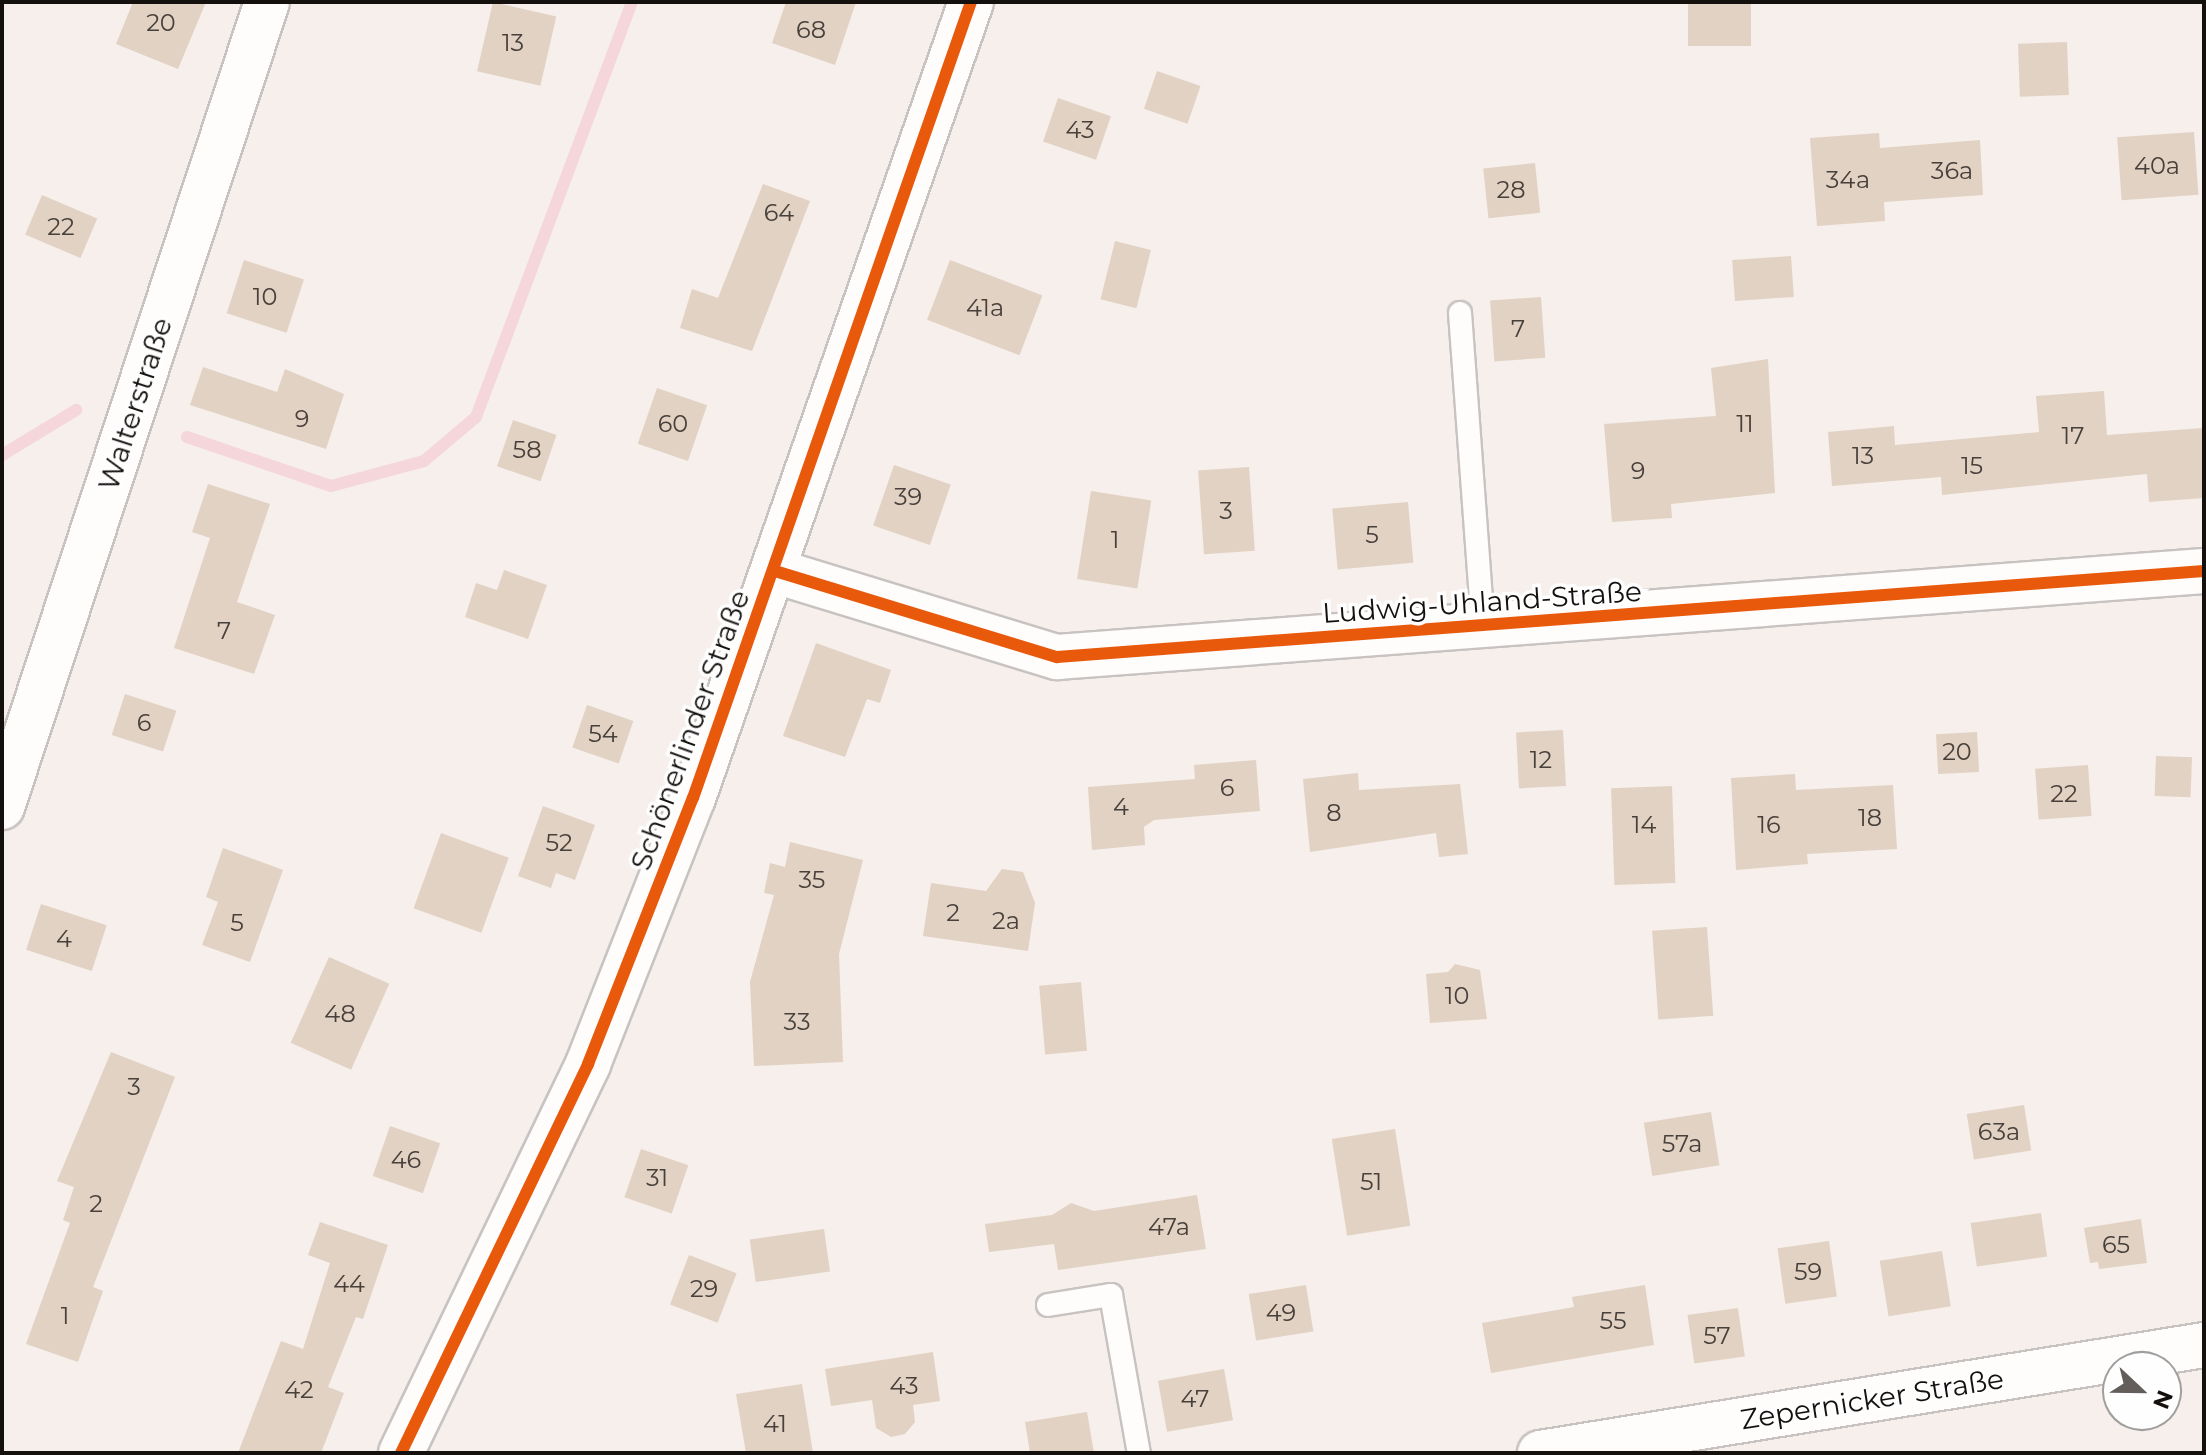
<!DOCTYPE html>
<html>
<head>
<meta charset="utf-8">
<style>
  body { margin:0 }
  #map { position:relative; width:2206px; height:1455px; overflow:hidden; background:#f6efec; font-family:Montserrat,sans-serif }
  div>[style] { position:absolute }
  .stream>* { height:12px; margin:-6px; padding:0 6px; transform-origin:6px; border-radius:6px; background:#f5d6db }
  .building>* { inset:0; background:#e2d2c3; transform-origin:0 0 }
  .roads { filter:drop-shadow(2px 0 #c8c3c1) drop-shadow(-2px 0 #c8c3c1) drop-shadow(0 2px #c8c3c1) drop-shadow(0 -2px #c8c3c1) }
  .service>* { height:22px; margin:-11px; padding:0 11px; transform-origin:11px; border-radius:11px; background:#fefdfc }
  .minor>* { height:44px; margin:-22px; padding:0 22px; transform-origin:22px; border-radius:22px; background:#fefdfc }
  .cycleway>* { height:12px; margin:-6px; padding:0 6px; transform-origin:6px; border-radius:6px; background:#e8590c }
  span { translate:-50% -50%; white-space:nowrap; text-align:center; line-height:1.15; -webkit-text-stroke:7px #fefefe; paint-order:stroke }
  .number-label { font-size:24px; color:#48403b }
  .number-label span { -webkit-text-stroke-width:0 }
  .street-label { font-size:28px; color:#14100e }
  .frame { position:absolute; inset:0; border:4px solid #14100e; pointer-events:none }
  .north { position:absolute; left:2102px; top:1351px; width:80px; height:80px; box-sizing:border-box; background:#fefefe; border:2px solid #a09f9e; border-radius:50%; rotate:112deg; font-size:22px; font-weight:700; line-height:32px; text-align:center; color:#14100e }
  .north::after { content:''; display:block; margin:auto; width:28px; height:36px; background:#635e5c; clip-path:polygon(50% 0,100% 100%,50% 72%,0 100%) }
</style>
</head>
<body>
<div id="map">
  <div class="stream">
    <i style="left:187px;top:437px;width:152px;rotate:18.8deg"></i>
    <i style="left:331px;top:486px;width:96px;rotate:-15deg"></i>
    <i style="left:424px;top:461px;width:68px;rotate:-40.2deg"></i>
    <i style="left:476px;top:417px;width:443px;rotate:-69.4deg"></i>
    <i style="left:2px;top:455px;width:87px;rotate:-31.3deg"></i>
  </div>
  <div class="building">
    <i style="clip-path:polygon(133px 2px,206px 2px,178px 69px,116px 44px)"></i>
    <i style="left:493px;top:2px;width:65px;height:71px;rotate:13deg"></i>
    <i style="clip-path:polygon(786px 2px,856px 2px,835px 65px,772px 43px)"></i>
    <i style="left:1688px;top:2px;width:63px;height:44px"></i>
    <i style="left:2067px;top:42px;width:53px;height:49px;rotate:88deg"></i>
    <i style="left:1157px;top:71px;width:46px;height:40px;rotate:19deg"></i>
    <i style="left:1058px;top:98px;width:56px;height:46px;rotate:19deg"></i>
    <i style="left:2194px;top:132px;width:63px;height:77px;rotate:86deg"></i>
    <i style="clip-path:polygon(1879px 133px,1880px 148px,1980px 140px,1983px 195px,1884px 202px,1885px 221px,1817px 226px,1810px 138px)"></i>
    <i style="left:1535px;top:163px;width:50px;height:52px;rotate:84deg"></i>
    <i style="clip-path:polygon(763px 184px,810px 201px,752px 351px,680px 328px,692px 289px,718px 298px)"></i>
    <i style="left:42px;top:195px;width:60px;height:43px;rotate:23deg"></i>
    <i style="left:1115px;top:241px;width:37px;height:60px;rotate:14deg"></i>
    <i style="left:1791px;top:256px;width:41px;height:59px;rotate:86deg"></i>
    <i style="left:244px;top:260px;width:63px;height:56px;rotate:18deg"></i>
    <i style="left:950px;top:260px;width:99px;height:64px;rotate:21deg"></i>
    <i style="left:1541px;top:297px;width:61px;height:51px;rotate:86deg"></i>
    <i style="clip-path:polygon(1768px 359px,1775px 493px,1671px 504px,1672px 518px,1612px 522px,1604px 424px,1716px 416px,1711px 368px)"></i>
    <i style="clip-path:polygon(203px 367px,277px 392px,285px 369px,344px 394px,326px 449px,190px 405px)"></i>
    <i style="left:657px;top:388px;width:53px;height:59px;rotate:19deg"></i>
    <i style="clip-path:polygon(2104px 391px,2107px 435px,2204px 428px,2204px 498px,2149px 502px,2147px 474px,1942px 495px,1941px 477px,1832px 486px,1828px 432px,1894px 426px,1895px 445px,2039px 432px,2036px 396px)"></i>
    <i style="left:513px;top:420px;width:46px;height:49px;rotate:19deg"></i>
    <i style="left:894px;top:465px;width:60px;height:64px;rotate:19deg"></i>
    <i style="left:1249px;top:467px;width:84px;height:51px;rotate:86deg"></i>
    <i style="clip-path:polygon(208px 484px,270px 504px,237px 602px,275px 615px,254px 674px,174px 648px,210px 538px,192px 532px)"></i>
    <i style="left:1091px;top:491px;width:61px;height:89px;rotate:9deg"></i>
    <i style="left:1408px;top:502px;width:61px;height:76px;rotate:85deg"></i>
    <i style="clip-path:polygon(504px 570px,547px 585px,528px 639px,465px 617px,476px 583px,497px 590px)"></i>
    <i style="clip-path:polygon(816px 643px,891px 670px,880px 703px,867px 699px,845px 757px,783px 736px)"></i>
    <i style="left:125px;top:694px;width:54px;height:43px;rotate:18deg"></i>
    <i style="left:587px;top:705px;width:49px;height:45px;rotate:19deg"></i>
    <i style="left:1563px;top:730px;width:56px;height:47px;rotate:87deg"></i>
    <i style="left:1977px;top:732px;width:40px;height:41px;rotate:87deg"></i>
    <i style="left:2156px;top:756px;width:36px;height:40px;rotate:2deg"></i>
    <i style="clip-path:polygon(1256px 760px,1260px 811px,1154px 820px,1144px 827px,1145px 845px,1092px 850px,1088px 787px,1195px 779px,1194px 765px)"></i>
    <i style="left:2088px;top:765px;width:51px;height:53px;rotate:86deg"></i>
    <i style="clip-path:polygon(1358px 773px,1359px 790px,1460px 784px,1468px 854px,1439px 857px,1436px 833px,1310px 852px,1303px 779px)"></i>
    <i style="clip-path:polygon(1795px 774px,1796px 790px,1893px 785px,1897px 849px,1807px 854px,1808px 864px,1736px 870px,1731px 778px)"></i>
    <i style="left:1672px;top:786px;width:97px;height:61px;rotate:88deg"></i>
    <i style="clip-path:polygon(543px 806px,595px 825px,575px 880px,556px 873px,551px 888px,518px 876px)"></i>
    <i style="left:441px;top:833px;width:72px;height:80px;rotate:20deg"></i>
    <i style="clip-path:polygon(790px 842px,863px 860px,839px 954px,843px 1062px,754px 1066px,750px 982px,774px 895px,764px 893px,770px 863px,785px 867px)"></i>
    <i style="clip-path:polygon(223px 848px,283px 870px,250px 962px,202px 945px,218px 902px,206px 897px)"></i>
    <i style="clip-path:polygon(1002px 869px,1023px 872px,1035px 903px,1028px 951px,923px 936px,931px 883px,986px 891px)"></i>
    <i style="left:41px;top:904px;width:69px;height:48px;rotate:18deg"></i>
    <i style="left:1707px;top:927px;width:89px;height:55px;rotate:86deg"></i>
    <i style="left:329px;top:957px;width:66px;height:94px;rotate:24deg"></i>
    <i style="clip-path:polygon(1455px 964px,1480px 970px,1487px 1019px,1430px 1023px,1426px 974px,1448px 972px)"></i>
    <i style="left:1081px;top:982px;width:69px;height:42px;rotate:85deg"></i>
    <i style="clip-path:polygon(111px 1052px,175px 1077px,93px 1287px,103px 1291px,78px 1362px,26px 1344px,70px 1223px,63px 1220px,74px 1187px,57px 1181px)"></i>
    <i style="left:2024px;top:1105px;width:46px;height:58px;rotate:81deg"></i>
    <i style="left:1711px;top:1112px;width:54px;height:68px;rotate:81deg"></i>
    <i style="left:390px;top:1126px;width:53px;height:53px;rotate:19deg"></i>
    <i style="left:1395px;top:1129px;width:98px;height:64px;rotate:81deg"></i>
    <i style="left:641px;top:1149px;width:50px;height:51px;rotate:19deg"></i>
    <i style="clip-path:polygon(1197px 1195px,1206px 1249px,1058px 1270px,1054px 1244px,989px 1252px,985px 1224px,1052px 1215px,1071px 1203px,1094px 1211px)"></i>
    <i style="left:2041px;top:1213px;width:44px;height:71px;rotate:82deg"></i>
    <i style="clip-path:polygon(2141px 1219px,2147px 1263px,2099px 1269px,2098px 1262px,2090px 1263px,2084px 1228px)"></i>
    <i style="clip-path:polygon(320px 1222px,388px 1245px,363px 1319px,356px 1317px,328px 1387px,344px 1393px,321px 1453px,238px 1453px,281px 1341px,303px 1349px,330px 1263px,308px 1255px)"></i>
    <i style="left:824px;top:1229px;width:43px;height:75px;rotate:82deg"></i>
    <i style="left:1829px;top:1241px;width:56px;height:52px;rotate:82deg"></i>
    <i style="left:1942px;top:1251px;width:56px;height:63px;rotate:81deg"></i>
    <i style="left:689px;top:1255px;width:51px;height:53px;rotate:21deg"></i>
    <i style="left:1306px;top:1285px;width:47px;height:58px;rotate:81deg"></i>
    <i style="clip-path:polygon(1645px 1285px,1654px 1345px,1491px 1373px,1482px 1323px,1574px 1307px,1572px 1297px)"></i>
    <i style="left:1738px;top:1308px;width:49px;height:51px;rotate:82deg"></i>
    <i style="clip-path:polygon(933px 1352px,940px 1401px,913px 1405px,915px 1422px,905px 1434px,891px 1437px,876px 1428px,872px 1400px,831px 1406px,825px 1369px)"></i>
    <i style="left:1224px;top:1369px;width:52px;height:67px;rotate:80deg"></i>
    <i style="clip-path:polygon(802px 1384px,813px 1453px,746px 1453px,736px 1394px)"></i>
    <i style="clip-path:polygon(1087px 1412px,1094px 1453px,1030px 1453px,1025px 1422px)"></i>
  </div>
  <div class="roads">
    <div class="service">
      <i style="left:1460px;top:313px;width:314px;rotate:85.8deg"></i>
      <i style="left:1048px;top:1305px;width:64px;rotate:-9deg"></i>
      <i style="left:1111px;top:1295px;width:160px;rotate:80deg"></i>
    </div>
    <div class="minor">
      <i style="left:775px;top:571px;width:295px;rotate:17deg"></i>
      <i style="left:1057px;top:657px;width:1150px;rotate:-4.29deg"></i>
      <i style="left:2px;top:807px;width:847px;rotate:-71.78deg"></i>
      <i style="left:401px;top:1453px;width:432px;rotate:-64.3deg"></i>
      <i style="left:588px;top:1064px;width:286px;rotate:-68.5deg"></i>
      <i style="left:693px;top:798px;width:843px;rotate:-70.75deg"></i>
      <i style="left:1540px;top:1453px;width:673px;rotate:-9.24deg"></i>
    </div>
  </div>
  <div class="cycleway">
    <i style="left:775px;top:571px;width:295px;rotate:17deg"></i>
    <i style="left:1057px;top:657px;width:1150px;rotate:-4.29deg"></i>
    <i style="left:401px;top:1453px;width:432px;rotate:-64.3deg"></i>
    <i style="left:588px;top:1064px;width:286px;rotate:-68.5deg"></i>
    <i style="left:693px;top:798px;width:843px;rotate:-70.75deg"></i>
  </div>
  <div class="number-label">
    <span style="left:161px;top:23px">20</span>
    <span style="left:811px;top:30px">68</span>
    <span style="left:513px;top:43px">13</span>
    <span style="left:1080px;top:130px">43</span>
    <span style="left:2157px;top:166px">40a</span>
    <span style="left:1952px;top:171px">36a</span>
    <span style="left:1848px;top:180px">34a</span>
    <span style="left:1511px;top:190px">28</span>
    <span style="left:779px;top:213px">64</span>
    <span style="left:61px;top:227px">22</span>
    <span style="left:265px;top:297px">10</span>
    <span style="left:985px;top:308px">41a</span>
    <span style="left:1518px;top:329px">7</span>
    <span style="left:302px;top:419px">9</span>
    <span style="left:673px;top:424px">60</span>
    <span style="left:1745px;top:424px">11</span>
    <span style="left:2073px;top:436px">17</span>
    <span style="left:527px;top:450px">58</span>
    <span style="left:1863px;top:456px">13</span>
    <span style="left:1972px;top:466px">15</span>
    <span style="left:1638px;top:471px">9</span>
    <span style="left:908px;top:497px">39</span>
    <span style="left:1226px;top:511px">3</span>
    <span style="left:1372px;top:535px">5</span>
    <span style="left:1115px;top:540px">1</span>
    <span style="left:224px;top:631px">7</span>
    <span style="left:144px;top:723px">6</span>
    <span style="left:603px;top:734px">54</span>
    <span style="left:1957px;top:752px">20</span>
    <span style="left:1541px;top:760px">12</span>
    <span style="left:1227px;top:788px">6</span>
    <span style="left:2064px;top:794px">22</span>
    <span style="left:1121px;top:807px">4</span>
    <span style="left:1334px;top:813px">8</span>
    <span style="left:1870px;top:818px">18</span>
    <span style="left:1644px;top:825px">14</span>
    <span style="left:1769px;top:825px">16</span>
    <span style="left:559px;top:843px">52</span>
    <span style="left:812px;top:880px">35</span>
    <span style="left:953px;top:913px">2</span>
    <span style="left:1006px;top:921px">2a</span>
    <span style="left:237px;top:923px">5</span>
    <span style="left:64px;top:939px">4</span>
    <span style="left:1457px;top:996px">10</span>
    <span style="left:340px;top:1014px">48</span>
    <span style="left:797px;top:1022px">33</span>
    <span style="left:134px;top:1087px">3</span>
    <span style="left:1999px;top:1132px">63a</span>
    <span style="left:1682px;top:1144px">57a</span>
    <span style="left:406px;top:1160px">46</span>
    <span style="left:657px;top:1178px">31</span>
    <span style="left:1371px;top:1182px">51</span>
    <span style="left:96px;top:1204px">2</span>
    <span style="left:1169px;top:1227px">47a</span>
    <span style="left:2116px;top:1245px">65</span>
    <span style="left:1808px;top:1272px">59</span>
    <span style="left:349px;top:1284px">44</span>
    <span style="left:704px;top:1289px">29</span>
    <span style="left:1281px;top:1313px">49</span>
    <span style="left:65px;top:1316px">1</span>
    <span style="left:1613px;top:1321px">55</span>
    <span style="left:1717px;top:1336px">57</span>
    <span style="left:904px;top:1386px">43</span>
    <span style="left:299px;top:1390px">42</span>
    <span style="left:1195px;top:1399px">47</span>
    <span style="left:775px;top:1424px">41</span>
  </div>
  <div class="street-label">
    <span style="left:135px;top:404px;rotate:-72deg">Walterstraße</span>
    <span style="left:1482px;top:602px;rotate:-4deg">Ludwig-Uhland-Straße</span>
    <span style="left:690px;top:730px;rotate:-70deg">Schönerlinder Straße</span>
    <span style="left:1872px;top:1399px;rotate:-9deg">Zepernicker Straße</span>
  </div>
  <div class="frame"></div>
  <div class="north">N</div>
</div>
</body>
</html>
